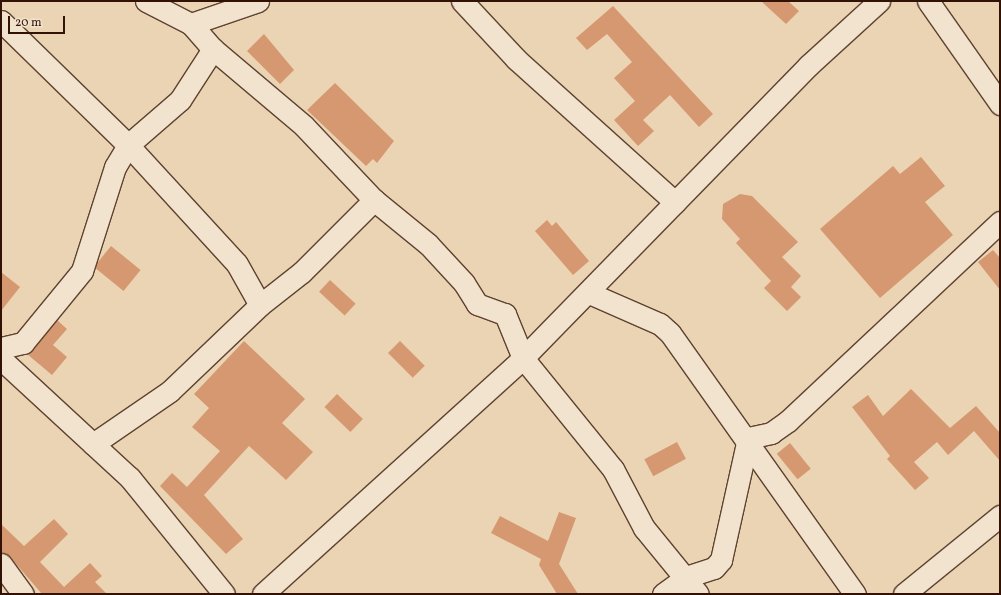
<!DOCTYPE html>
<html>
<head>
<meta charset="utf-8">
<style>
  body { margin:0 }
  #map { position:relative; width:1001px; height:595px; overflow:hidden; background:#ead4b3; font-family:Vollkorn,serif }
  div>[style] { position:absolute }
  .building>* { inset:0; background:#d69870; transform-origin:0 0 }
  .roads { filter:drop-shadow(1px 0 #5f4230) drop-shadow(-1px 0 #5f4230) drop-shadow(0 1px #5f4230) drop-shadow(0 -1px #5f4230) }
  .street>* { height:21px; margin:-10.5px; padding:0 10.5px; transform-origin:10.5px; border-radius:10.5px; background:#f1e3ce }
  span { translate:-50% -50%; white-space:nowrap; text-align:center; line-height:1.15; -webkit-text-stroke:3.5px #f1e3ce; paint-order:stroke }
  .frame { position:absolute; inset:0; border:2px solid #311204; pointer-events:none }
  .scale { position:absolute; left:8px; top:16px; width:57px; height:18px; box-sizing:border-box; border:2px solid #311204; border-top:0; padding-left:5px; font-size:12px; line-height:14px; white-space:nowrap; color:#311204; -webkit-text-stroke:3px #f1e3ce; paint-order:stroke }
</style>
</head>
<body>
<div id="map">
  <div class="building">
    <i style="clip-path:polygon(761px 1px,788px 1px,799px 11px,786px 24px)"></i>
    <i style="clip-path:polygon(613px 6px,713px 114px,699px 127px,670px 95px,643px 120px,654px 131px,638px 146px,614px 120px,635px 101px,614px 78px,632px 62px,607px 34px,587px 50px,576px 38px)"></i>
    <i style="clip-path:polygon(264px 34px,294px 70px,280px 84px,247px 51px)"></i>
    <i style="clip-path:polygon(335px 83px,394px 141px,377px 163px,373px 159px,366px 166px,307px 110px)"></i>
    <i style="clip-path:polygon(921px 157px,945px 186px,925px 202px,953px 235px,880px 298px,820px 229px,893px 166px,900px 174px)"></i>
    <i style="clip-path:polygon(740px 194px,752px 196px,798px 242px,782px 257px,801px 276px,791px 287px,801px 297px,787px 311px,764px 288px,771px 281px,736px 243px,740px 239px,722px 219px,723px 204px)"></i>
    <i style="clip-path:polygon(547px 220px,552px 226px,556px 222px,589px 261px,573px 275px,535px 231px)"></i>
    <i style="left:111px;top:246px;width:38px;height:27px;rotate:39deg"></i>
    <i style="clip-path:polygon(993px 250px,1000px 258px,1000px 290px,978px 262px)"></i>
    <i style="clip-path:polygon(1px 272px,20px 287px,1px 311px)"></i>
    <i style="left:330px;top:280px;width:35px;height:16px;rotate:43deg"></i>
    <i style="clip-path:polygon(57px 320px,67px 329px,53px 345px,67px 357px,52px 375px,27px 354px)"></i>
    <i style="clip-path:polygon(244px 341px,305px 399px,282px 423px,313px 452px,286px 480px,249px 446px,204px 495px,243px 539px,226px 554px,160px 486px,172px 473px,187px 487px,220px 451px,192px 427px,209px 408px,194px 394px)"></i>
    <i style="left:400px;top:341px;width:35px;height:17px;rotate:45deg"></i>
    <i style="clip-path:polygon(911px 389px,950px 428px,976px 406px,1000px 433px,1000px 461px,974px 431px,948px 455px,937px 442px,914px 462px,929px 478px,915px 490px,887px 459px,890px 456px,852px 407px,868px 395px,883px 416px)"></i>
    <i style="left:337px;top:394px;width:36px;height:18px;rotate:44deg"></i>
    <i style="left:677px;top:442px;width:19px;height:37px;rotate:62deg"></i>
    <i style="left:790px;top:443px;width:33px;height:17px;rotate:51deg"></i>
    <i style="clip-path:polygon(559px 512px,576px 518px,559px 564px,578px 594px,557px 594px,539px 565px,541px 559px,491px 533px,500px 516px,548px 541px)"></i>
    <i style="clip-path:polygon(54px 519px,68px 534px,40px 562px,64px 587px,90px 563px,102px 576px,95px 582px,107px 594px,42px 594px,10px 557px,1px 552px,1px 524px,24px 546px)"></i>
  </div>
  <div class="roads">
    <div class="street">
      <i style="left:146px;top:1px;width:51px;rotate:27.1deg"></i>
      <i style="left:191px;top:24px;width:33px;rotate:49deg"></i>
      <i style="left:213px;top:49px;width:119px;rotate:40.2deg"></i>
      <i style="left:304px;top:126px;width:102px;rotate:46.6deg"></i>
      <i style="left:374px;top:200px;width:70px;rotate:39.2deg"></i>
      <i style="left:428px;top:244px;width:53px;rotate:47.3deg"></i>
      <i style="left:464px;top:283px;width:25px;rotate:58deg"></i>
      <i style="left:477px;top:304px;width:30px;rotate:20deg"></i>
      <i style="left:505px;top:314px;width:48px;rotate:67.8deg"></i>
      <i style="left:523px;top:358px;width:143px;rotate:51deg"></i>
      <i style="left:613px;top:469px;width:67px;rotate:62.3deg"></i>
      <i style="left:644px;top:528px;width:85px;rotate:50.7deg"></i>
      <i style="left:462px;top:1px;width:79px;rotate:47deg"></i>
      <i style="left:516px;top:59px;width:214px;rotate:42deg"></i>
      <i style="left:928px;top:1px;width:126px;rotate:55deg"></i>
      <i style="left:1px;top:21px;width:177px;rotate:44.3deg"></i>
      <i style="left:128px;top:145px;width:161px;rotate:47.5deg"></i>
      <i style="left:237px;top:264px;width:47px;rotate:60.7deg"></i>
      <i style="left:191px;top:24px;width:71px;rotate:-18.9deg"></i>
      <i style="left:589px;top:293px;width:77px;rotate:23.6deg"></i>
      <i style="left:660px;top:324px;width:13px;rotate:42deg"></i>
      <i style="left:670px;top:333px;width:320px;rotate:54.7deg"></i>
      <i style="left:1px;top:348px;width:23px;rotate:-13deg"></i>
      <i style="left:23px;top:343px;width:93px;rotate:-50.7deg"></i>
      <i style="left:82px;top:271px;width:109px;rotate:-72.4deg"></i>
      <i style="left:115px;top:167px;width:26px;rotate:-59deg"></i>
      <i style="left:128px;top:145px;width:69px;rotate:-40.9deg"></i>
      <i style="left:180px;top:100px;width:61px;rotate:-57.1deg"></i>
      <i style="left:1px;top:359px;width:176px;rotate:42.7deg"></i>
      <i style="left:130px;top:478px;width:149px;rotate:51deg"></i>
      <i style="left:93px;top:444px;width:93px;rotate:-34.5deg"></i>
      <i style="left:170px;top:391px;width:124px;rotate:-43.7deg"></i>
      <i style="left:260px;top:305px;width:53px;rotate:-38.2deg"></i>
      <i style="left:302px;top:272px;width:102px;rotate:-45deg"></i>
      <i style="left:1px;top:564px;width:37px;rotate:54deg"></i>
      <i style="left:263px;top:594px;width:351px;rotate:-42.2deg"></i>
      <i style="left:523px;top:358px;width:409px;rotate:-45.7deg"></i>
      <i style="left:809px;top:65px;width:95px;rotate:-42.4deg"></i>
      <i style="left:663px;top:594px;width:29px;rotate:-36deg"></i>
      <i style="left:686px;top:577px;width:29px;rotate:-18deg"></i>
      <i style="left:714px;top:568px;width:11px;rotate:-49deg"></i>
      <i style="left:721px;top:560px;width:125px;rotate:-77.5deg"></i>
      <i style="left:748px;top:438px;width:24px;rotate:-12deg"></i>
      <i style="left:771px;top:433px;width:21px;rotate:-35deg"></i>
      <i style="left:788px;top:421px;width:291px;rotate:-43.2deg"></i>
      <i style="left:904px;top:594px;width:124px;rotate:-39.1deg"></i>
    </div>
  </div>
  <div class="frame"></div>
  <div class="scale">20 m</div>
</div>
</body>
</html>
